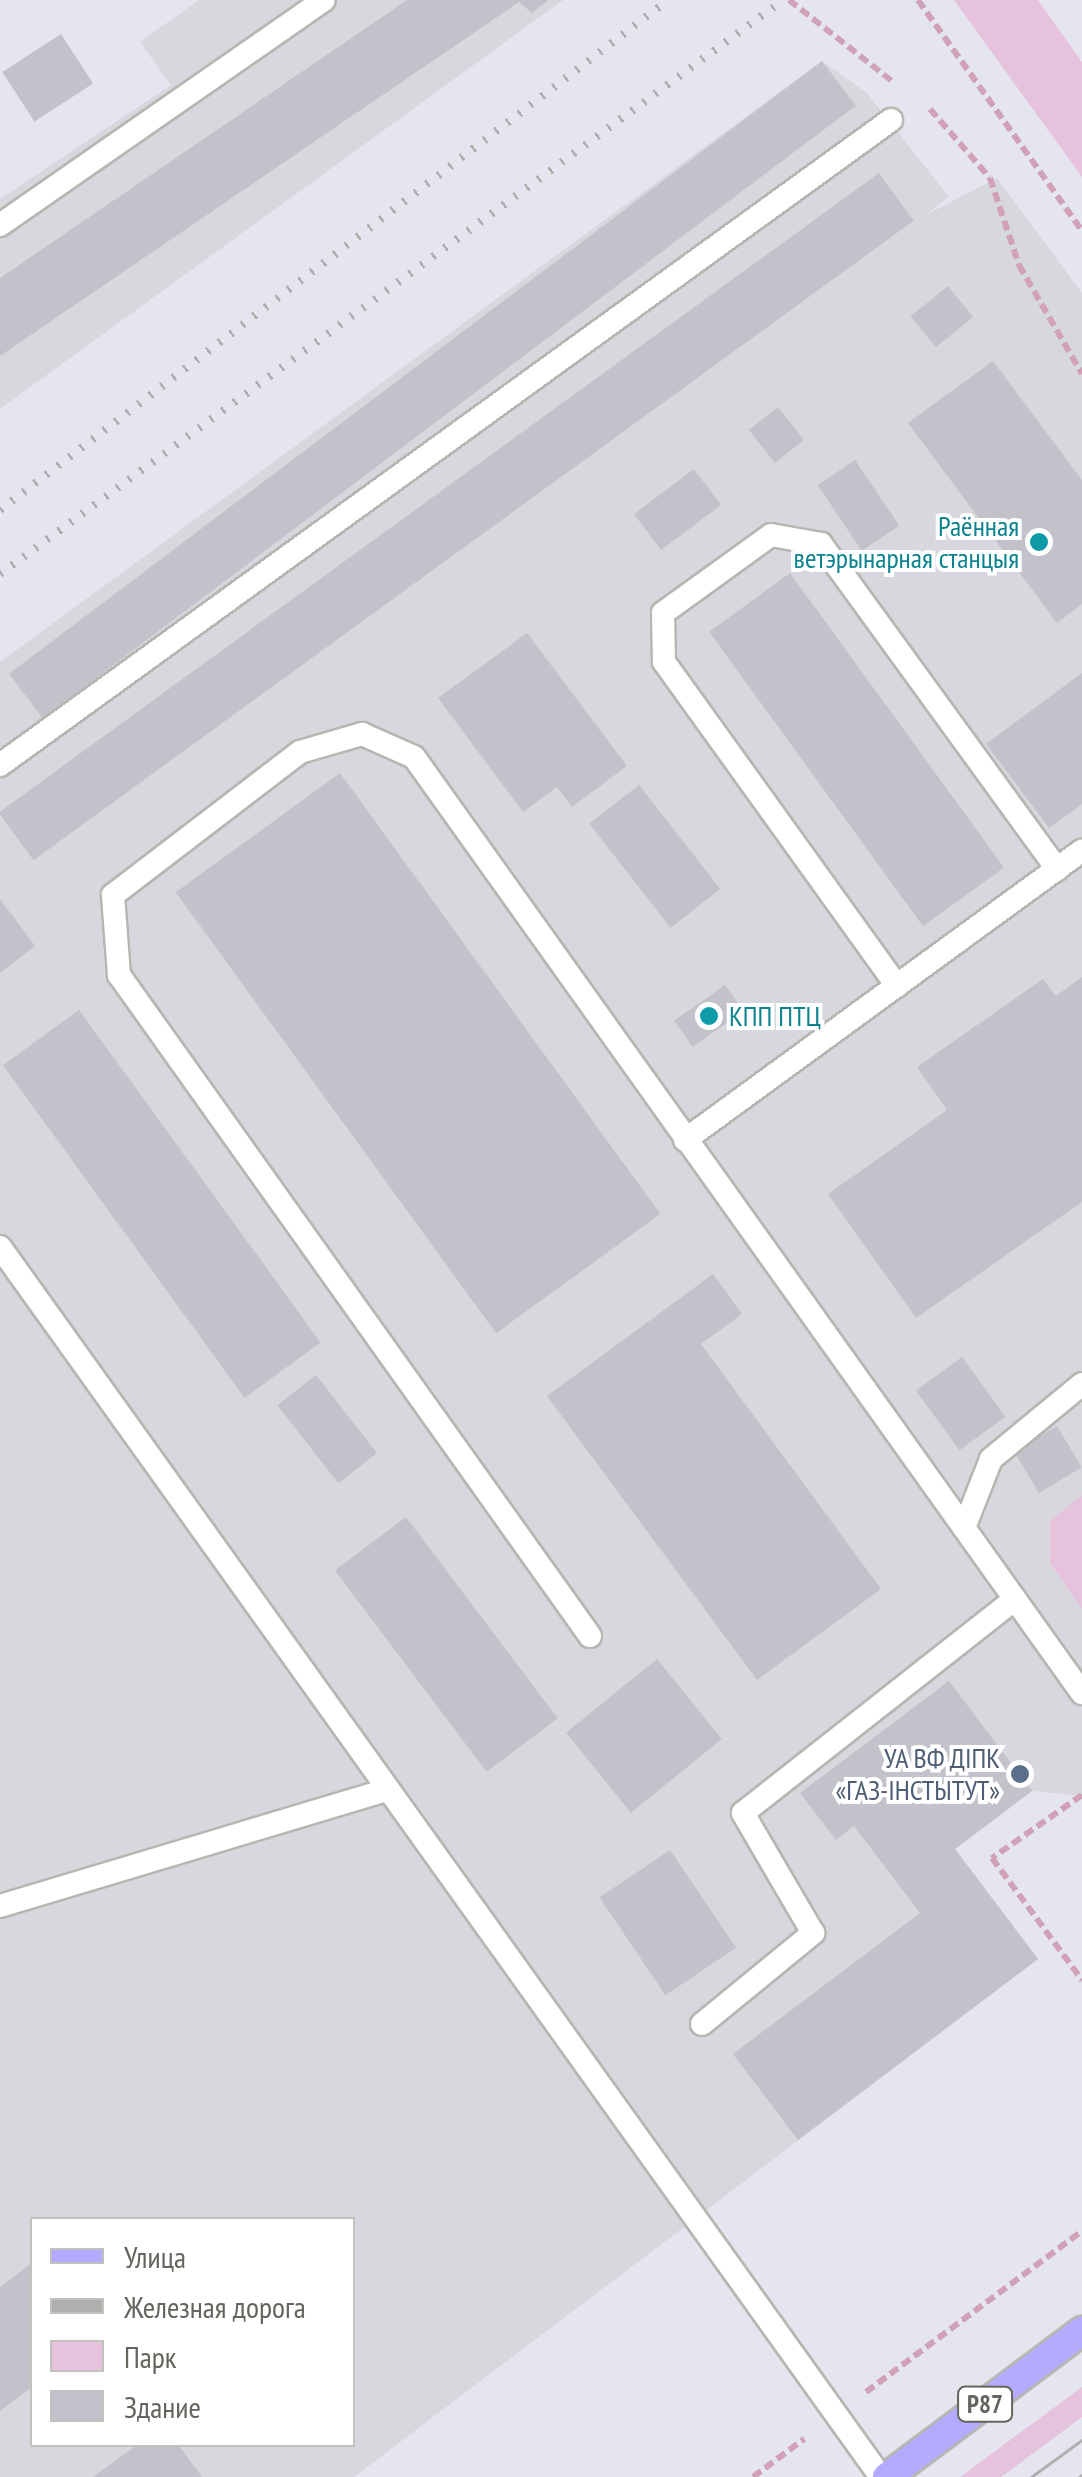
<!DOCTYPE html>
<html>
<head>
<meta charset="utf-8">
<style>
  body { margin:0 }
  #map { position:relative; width:1082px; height:2477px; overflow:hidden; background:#e5e5ef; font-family:"PT Sans Narrow",sans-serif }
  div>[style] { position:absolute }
  .industrial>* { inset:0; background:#d7d8de }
  .green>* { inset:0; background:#e6c2dd }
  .building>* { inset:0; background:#c1c2ca; transform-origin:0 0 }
  .path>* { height:6px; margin-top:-3px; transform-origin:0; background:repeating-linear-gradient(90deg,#d1a1b8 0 10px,transparent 0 15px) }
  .roads { filter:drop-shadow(2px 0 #b7b6b0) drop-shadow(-2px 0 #b7b6b0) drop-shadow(0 2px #b7b6b0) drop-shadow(0 -2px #b7b6b0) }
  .service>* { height:22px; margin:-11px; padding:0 11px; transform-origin:11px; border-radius:11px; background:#fff }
  .primary>* { height:28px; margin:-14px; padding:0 14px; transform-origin:14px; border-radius:14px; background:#b2abfe }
  .tram>* { height:2.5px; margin:-1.25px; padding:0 1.25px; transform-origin:1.25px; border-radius:1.25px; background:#afafae }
  .rail>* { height:8px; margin-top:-4px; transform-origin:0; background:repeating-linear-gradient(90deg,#afafae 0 2.5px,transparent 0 14.5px) }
  .dots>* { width:28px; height:28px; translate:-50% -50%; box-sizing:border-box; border:5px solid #fff; border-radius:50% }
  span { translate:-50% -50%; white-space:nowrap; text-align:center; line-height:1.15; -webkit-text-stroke:8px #fff; paint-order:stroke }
  .shield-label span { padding:2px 8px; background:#fff; border:2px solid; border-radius:8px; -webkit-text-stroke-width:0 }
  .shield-label { font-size:25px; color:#65645d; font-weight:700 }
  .culture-label { font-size:28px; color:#0d838f }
  .right { translate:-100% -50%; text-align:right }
  .left { translate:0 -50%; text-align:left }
  .service-label { font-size:28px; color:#4e5e75 }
  .legend { position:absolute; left:30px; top:2217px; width:325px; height:230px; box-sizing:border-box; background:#fff; border:2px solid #c1c1be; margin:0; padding:12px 18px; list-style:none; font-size:30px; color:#65645d }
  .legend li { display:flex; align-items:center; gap:20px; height:50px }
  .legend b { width:50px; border:2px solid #c1c1be }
</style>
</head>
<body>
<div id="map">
  <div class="industrial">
    <i style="clip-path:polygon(199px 0,563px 0,0 409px,0 199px,171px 85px,140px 42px)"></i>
    <i style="clip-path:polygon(evenodd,822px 61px,867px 93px,949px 197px,924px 216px,997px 178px,1082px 293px,1082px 1796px,1032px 1791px,955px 1849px,1038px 1959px,354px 2477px,0 2477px,0 662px,822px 61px,32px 2220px,352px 2220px,352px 2444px,32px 2444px,32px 2220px)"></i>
  </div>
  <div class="green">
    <i style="clip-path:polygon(954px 0,1038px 0,1082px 62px,1082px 177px)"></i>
    <i style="clip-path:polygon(1082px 1495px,1082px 1609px,1050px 1563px,1050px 1521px)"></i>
    <i style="clip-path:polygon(1082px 2387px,1082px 2417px,1001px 2477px,960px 2477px)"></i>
  </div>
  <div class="building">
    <i style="clip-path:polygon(407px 0,548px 0,532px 13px,519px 2px,0 356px,0 278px)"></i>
    <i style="left:61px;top:34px;width:59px;height:70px;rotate:57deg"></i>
    <i style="left:822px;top:61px;width:56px;height:1018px;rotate:53deg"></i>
    <i style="left:879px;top:173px;width:59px;height:1088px;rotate:54deg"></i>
    <i style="left:948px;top:286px;width:40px;height:48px;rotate:51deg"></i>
    <i style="clip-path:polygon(993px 361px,1082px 480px,1082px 604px,1057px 623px,908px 423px)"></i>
    <i style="left:778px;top:407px;width:42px;height:37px;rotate:52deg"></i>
    <i style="left:855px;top:460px;width:79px;height:45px;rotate:56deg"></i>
    <i style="left:694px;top:469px;width:45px;height:75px;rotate:53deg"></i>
    <i style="left:790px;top:573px;width:364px;height:100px;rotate:54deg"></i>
    <i style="clip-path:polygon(527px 633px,627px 766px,572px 807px,557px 787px,523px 812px,438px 698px)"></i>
    <i style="clip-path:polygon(1082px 673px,1082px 804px,1049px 828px,986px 744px)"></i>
    <i style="left:340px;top:773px;width:545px;height:203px;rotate:54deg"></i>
    <i style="left:639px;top:785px;width:132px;height:63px;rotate:52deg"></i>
    <i style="clip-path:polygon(0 899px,35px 946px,0 973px)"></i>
    <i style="clip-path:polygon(1082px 977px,1082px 1202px,916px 1318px,828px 1194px,947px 1110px,917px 1067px,1043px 979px,1056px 996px)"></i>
    <i style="left:725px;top:985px;width:32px;height:62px;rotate:55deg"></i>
    <i style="left:79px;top:1010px;width:411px;height:94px;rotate:54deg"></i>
    <i style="clip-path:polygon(713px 1274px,742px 1314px,701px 1344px,881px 1589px,757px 1680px,547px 1396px)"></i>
    <i style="left:962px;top:1357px;width:74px;height:57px;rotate:54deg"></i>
    <i style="left:316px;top:1375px;width:99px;height:49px;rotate:52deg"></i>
    <i style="left:1057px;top:1426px;width:48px;height:50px;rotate:59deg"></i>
    <i style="left:406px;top:1517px;width:252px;height:89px;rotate:53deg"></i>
    <i style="left:657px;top:1659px;width:103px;height:117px;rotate:51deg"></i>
    <i style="clip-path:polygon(949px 1681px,1032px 1791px,955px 1849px,1038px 1959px,798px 2140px,733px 2054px,920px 1913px,854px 1826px,836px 1840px,800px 1793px)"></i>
    <i style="left:670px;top:1850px;width:118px;height:85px;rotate:56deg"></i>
    <i style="clip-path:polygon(32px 2263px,32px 2387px,0 2411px,0 2287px)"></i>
    <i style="clip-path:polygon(138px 2444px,178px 2444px,202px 2477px,93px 2477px)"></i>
  </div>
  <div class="path">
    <i style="left:789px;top:0;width:131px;rotate:38.2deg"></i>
    <i style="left:918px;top:0;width:283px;rotate:54.6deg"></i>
    <i style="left:930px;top:109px;width:91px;rotate:49deg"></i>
    <i style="left:990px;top:178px;width:92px;rotate:71.6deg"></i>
    <i style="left:1019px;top:265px;width:126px;rotate:60deg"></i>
    <i style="left:1082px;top:1795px;width:110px;rotate:145deg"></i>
    <i style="left:992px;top:1858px;width:152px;rotate:53.6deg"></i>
    <i style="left:866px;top:2392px;width:269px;rotate:-36.7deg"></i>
    <i style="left:753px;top:2477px;width:64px;rotate:-36.7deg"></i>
  </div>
  <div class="roads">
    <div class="service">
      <i style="left:0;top:225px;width:394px;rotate:-34.8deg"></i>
      <i style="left:0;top:765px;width:1100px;rotate:-35.9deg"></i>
      <i style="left:897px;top:986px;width:399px;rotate:-125.7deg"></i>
      <i style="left:664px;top:662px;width:49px;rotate:-91.2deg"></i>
      <i style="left:663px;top:613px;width:133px;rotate:-35.8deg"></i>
      <i style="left:771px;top:535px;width:51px;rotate:10.2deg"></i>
      <i style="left:821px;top:544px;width:402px;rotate:54deg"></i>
      <i style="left:685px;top:1140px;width:491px;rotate:-36.1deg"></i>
      <i style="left:0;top:1247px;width:1513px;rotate:54.39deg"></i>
      <i style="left:964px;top:1528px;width:74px;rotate:-68.6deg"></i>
      <i style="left:991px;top:1459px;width:118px;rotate:-39.5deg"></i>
      <i style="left:590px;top:1636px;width:812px;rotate:-125.47deg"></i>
      <i style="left:119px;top:975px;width:80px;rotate:-94.3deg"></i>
      <i style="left:113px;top:895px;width:235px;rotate:-37.4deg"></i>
      <i style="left:300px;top:752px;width:65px;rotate:-16.2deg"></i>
      <i style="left:362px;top:734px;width:57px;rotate:23.9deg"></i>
      <i style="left:414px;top:757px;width:1150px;rotate:54.49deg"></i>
      <i style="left:0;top:1906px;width:400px;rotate:-16.7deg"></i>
      <i style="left:702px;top:2024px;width:144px;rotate:-39.3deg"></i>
      <i style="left:813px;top:1933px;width:139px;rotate:-120.3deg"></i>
      <i style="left:743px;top:1813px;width:346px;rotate:-38.2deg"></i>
    </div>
    <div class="primary">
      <i style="left:887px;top:2477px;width:244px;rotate:-36.8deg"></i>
    </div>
  </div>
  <div class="tram">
    <i style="left:1031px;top:2477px;width:63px;rotate:-36deg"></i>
    <i style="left:1079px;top:2477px;width:4px;rotate:-34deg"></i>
  </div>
  <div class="rail">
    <i style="left:0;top:510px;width:840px;rotate:-37.36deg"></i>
    <i style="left:0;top:574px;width:971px;rotate:-36.24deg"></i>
  </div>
  <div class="dots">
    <i style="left:1039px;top:542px;background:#0f9aa8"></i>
    <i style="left:709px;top:1016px;background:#0f9aa8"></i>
    <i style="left:1020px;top:1774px;background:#5c6f8a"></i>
  </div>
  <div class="shield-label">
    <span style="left:985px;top:2404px">Р87</span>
  </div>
  <div class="culture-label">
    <span class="right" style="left:1019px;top:542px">Раённая<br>ветэрынарная станцыя</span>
    <span class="left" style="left:729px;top:1016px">КПП ПТЦ</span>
  </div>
  <div class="service-label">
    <span class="right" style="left:1000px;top:1774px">УА ВФ ДІПК<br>«ГАЗ-ІНСТЫТУТ»</span>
  </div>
  <ul class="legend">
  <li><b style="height:12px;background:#b2abfe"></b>Улица</li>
  <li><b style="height:12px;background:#afafae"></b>Железная дорога</li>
  <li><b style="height:28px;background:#e6c2dd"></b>Парк</li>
  <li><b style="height:28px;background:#c1c2ca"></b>Здание</li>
  </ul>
</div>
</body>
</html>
